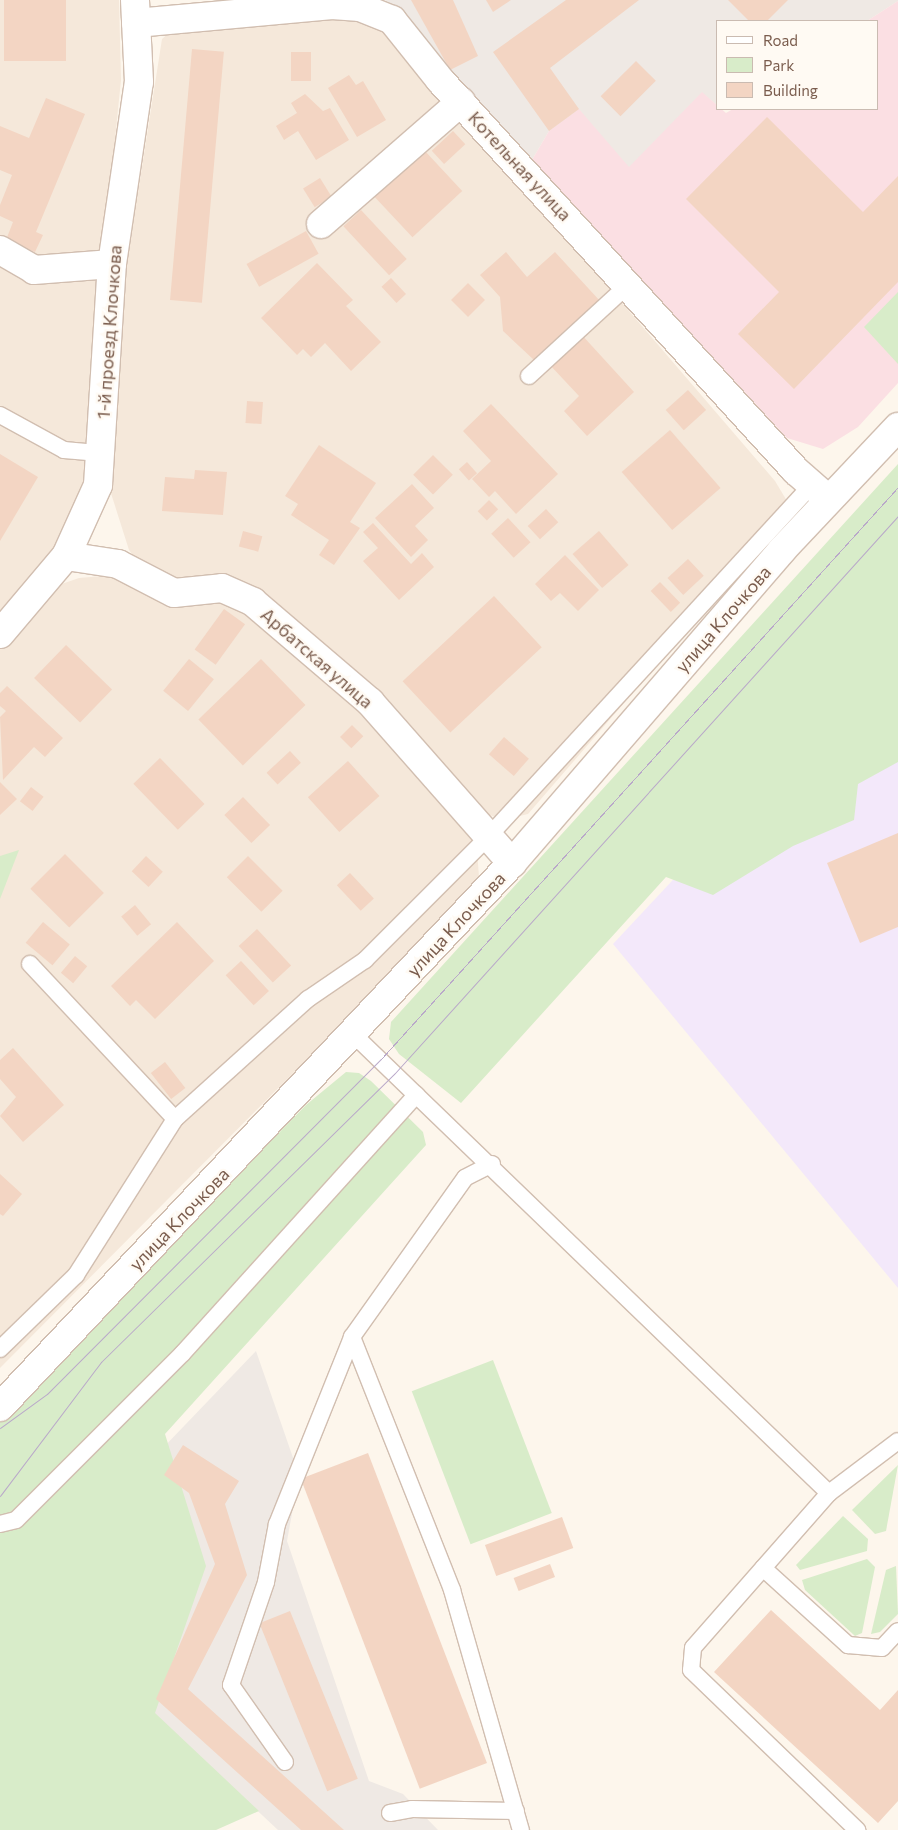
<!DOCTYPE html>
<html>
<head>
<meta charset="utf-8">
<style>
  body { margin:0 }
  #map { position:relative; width:898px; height:1830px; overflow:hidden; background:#fdf6ec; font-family:Commissioner,sans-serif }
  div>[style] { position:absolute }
  .residential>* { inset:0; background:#f5e8da }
  .industrial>* { inset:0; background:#efe9e4 }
  .education>* { inset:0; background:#f3e8fa }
  .medical>* { inset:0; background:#fbdfe3 }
  .green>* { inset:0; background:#d8ecc9; transform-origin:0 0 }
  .building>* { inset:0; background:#f3d5c3; transform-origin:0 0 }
  .roads { filter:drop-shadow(1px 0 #d1beb0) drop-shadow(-1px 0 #d1beb0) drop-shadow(0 1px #d1beb0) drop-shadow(0 -1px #d1beb0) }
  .service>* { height:16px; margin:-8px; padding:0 8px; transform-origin:8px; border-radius:8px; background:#fff }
  .minor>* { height:28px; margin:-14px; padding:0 14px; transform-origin:14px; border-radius:14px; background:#fff }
  .tertiary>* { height:28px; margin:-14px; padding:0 14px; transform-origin:14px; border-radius:14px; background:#fff }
  .tram>* { height:1px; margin:-0.5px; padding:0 0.5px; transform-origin:0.5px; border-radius:0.5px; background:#b9a8c9 }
  span { translate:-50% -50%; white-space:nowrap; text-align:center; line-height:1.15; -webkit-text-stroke:4.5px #fffaf3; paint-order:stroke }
  .street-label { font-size:18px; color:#7a5c4d }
  .legend { position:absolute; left:716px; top:20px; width:162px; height:90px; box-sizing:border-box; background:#fffaf3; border:1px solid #cabbb1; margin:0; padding:6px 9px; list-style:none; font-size:15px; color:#7a5c4d }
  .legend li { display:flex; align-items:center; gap:10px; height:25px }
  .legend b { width:25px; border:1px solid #cabbb1 }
</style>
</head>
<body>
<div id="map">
  <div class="residential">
    <i style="clip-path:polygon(0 0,119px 0,121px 80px,100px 288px,89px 483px,59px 552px,0 623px)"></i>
    <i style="clip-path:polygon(330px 12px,386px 28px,775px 481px,787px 501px,785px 517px,528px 814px,503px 820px,479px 811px,257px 590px,177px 580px,142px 567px,129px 550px,109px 487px,127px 263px,162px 39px,170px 32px)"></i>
    <i style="clip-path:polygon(115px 575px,167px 606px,219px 600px,250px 613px,362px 711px,464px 826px,477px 850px,479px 877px,343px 1023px,0 1368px,0 649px,53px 587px,79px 578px)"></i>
  </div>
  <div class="industrial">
    <i style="clip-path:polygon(385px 0,898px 0,898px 1px,867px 21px,717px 21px,717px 105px,702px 93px,629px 168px,549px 131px,532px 160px,446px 74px,399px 9px)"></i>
    <i style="clip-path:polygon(256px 1351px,299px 1475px,287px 1541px,369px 1781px,403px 1794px,438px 1830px,278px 1830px,149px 1709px,137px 1475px)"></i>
  </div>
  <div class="education">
    <i style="clip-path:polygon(898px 639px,898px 1288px,613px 944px)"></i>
  </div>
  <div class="medical">
    <i style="clip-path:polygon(898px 1px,898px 383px,858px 427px,823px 449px,787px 438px,532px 160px,549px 131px,579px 109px,629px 167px,702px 92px,726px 113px,733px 109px,877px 109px,877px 21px,867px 21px)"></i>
  </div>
  <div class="green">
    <i style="clip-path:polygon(898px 292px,898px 364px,864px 327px)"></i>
    <i style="clip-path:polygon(898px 464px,898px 762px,858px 784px,854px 820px,793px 846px,713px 895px,666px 877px,461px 1103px,399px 1054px,389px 1039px,391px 1022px)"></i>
    <i style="clip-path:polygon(19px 850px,0 899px,0 856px)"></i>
    <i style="clip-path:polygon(346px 1072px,359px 1073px,371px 1081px,423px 1132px,426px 1145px,165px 1434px,206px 1566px,155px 1713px,259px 1811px,216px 1830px,0 1830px,0 1420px,306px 1105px)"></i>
    <i style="left:493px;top:1360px;width:164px;height:87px;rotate:69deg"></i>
    <i style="clip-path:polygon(898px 1465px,886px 1531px,875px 1534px,852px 1510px)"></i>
    <i style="clip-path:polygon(843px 1516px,868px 1539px,867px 1551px,800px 1570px,796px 1565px)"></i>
    <i style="clip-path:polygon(867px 1559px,875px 1567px,862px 1633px,855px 1636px,805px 1590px,802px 1580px)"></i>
    <i style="clip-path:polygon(896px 1566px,898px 1614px,880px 1632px,871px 1634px,886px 1570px)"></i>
  </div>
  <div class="building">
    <i style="left:4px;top:0;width:62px;height:61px"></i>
    <i style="clip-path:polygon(411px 0,453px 0,478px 56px,450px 70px)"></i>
    <i style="clip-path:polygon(486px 0,511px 0,493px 12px)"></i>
    <i style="clip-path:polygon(566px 0,639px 0,550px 68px,579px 109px,549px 131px,493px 52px)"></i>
    <i style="clip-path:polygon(728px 0,788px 0,767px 21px,749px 21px)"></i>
    <i style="left:192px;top:49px;width:32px;height:252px;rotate:5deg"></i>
    <i style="left:291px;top:52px;width:20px;height:29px"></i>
    <i style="left:636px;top:61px;width:28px;height:50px;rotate:45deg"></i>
    <i style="clip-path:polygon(349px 75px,356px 85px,363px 81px,386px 120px,357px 137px,328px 88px)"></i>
    <i style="clip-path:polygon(305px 94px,323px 111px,330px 108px,349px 140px,316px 160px,298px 131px,284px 140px,276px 126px,297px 113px,291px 103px)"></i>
    <i style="clip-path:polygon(46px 98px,85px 114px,36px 232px,43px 235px,35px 252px,6px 240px,13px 222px,0 216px,0 205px,12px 175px,0 170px,0 126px,29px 138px)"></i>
    <i style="clip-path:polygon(767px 117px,863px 212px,898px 176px,898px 282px,794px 389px,738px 334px,779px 292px,686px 199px)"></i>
    <i style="left:453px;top:131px;width:18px;height:29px;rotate:47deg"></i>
    <i style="left:424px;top:150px;width:56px;height:68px;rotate:47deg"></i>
    <i style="left:320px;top:178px;width:22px;height:20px;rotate:58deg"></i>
    <i style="left:361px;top:210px;width:67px;height:24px;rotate:47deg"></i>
    <i style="left:306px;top:231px;width:26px;height:68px;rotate:61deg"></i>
    <i style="clip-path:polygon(506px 252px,527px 277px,555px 252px,600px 301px,534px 360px,503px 331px,500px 297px,480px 275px)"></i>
    <i style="clip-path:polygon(317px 263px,353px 300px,346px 306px,381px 342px,351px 371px,325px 343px,311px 357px,303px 349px,297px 355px,261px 318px)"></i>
    <i style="left:391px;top:278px;width:22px;height:13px;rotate:47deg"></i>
    <i style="left:468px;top:283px;width:24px;height:24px;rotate:45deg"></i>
    <i style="clip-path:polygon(581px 334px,634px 392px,587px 436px,564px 411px,579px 396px,549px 364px)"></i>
    <i style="left:688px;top:390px;width:27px;height:30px;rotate:48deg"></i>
    <i style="left:247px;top:401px;width:16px;height:22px;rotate:4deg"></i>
    <i style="clip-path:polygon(491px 404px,558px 474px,516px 514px,495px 491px,489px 497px,472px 479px,491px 461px,463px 431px)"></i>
    <i style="left:670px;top:430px;width:77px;height:64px;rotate:49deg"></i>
    <i style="clip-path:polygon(319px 445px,376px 483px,350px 522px,360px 528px,334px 565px,319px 555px,329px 540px,291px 515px,298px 504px,285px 496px)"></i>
    <i style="clip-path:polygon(0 454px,38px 477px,0 541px)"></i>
    <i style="left:433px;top:455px;width:28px;height:28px;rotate:45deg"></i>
    <i style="left:467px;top:462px;width:15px;height:11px;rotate:48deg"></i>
    <i style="clip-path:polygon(195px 470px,227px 472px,223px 515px,162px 511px,165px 477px,194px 479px)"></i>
    <i style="clip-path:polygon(412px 484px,434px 508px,415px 526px,428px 540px,411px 557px,375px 518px)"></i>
    <i style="left:489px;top:500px;width:13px;height:16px;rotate:45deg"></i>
    <i style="left:546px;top:509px;width:18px;height:25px;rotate:47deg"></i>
    <i style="left:508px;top:518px;width:33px;height:23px;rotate:47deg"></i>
    <i style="clip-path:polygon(373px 523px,411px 564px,422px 553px,434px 567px,399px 600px,363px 561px,378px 548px,363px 532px)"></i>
    <i style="left:243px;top:531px;width:20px;height:16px;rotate:15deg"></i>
    <i style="left:599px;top:531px;width:45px;height:35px;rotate:49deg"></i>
    <i style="clip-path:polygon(565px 555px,599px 590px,578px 611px,560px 593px,551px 601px,535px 584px)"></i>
    <i style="left:688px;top:559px;width:23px;height:28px;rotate:47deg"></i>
    <i style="left:660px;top:582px;width:29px;height:13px;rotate:46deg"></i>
    <i style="left:494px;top:596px;width:70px;height:125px;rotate:47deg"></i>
    <i style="left:224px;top:609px;width:26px;height:50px;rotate:36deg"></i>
    <i style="left:66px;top:645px;width:64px;height:46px;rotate:44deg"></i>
    <i style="left:189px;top:659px;width:32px;height:41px;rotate:39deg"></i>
    <i style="left:261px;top:659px;width:64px;height:87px;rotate:46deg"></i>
    <i style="clip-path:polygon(7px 686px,63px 738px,45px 757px,34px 747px,3px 780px,0 717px,6px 711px,0 706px,0 693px)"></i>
    <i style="left:352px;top:725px;width:16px;height:17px;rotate:45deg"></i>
    <i style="left:504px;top:737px;width:33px;height:23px;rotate:41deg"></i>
    <i style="left:290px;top:751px;width:16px;height:32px;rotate:47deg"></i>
    <i style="left:160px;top:758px;width:64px;height:37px;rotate:46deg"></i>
    <i style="left:348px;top:761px;width:47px;height:54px;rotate:48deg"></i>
    <i style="clip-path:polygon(0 782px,17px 799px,0 815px)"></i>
    <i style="left:31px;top:787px;width:16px;height:18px;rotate:38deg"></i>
    <i style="left:243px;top:797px;width:39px;height:26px;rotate:46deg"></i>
    <i style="clip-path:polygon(898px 833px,898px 927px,860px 943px,827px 863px)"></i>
    <i style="left:65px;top:854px;width:55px;height:49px;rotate:45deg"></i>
    <i style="left:146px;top:856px;width:23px;height:21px;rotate:43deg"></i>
    <i style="left:248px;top:856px;width:49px;height:30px;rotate:45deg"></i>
    <i style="left:350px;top:873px;width:35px;height:18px;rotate:47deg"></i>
    <i style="left:135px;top:905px;width:25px;height:18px;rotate:50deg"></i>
    <i style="left:43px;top:922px;width:35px;height:27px;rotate:40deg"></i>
    <i style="clip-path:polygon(177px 922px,214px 961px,155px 1019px,136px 1000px,130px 1006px,111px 986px)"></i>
    <i style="left:257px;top:929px;width:50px;height:25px;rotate:47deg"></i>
    <i style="left:75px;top:956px;width:16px;height:22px;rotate:40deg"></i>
    <i style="left:241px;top:961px;width:41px;height:21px;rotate:47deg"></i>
    <i style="clip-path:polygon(13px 1048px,64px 1105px,23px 1142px,0 1116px,16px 1097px,0 1079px,0 1060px)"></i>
    <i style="left:165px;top:1062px;width:33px;height:18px;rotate:52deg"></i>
    <i style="clip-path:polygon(0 1174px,22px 1194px,3px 1216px,0 1214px)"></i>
    <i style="clip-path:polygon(183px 1445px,239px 1481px,225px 1504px,247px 1575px,188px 1689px,344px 1830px,301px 1830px,156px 1699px,215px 1564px,189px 1493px,164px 1475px)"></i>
    <i style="left:368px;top:1453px;width:332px;height:72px;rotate:69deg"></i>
    <i style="left:562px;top:1517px;width:33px;height:82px;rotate:70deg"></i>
    <i style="left:550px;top:1564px;width:14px;height:39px;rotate:69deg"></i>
    <i style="clip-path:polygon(771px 1610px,880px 1710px,898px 1690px,898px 1801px,878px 1823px,714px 1672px)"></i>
    <i style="left:290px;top:1611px;width:181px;height:33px;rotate:68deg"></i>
  </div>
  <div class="roads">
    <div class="service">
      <i style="left:529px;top:376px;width:134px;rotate:-42.6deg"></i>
      <i style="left:0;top:415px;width:73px;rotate:28.7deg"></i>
      <i style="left:64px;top:450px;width:36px;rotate:5deg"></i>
      <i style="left:30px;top:964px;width:212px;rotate:46.9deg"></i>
      <i style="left:354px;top:1035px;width:660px;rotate:43.96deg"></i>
      <i style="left:829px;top:1493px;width:206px;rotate:131.3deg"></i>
      <i style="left:693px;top:1648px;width:22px;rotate:95deg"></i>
      <i style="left:691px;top:1670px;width:231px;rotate:43.9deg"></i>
      <i style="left:492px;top:1164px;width:30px;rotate:153deg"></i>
      <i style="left:465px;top:1178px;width:195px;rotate:125.4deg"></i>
      <i style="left:352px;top:1337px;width:272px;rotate:68.4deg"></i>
      <i style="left:452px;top:1590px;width:250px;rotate:74deg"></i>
      <i style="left:0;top:1349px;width:106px;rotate:-44.2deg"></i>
      <i style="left:76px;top:1275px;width:185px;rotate:-57.6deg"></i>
      <i style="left:175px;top:1119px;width:179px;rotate:-42.1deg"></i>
      <i style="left:308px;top:999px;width:69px;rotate:-34.4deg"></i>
      <i style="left:365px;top:960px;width:174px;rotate:-45deg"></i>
      <i style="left:488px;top:837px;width:478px;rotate:-47.4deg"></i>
      <i style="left:829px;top:1493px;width:86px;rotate:-37deg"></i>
      <i style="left:0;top:1524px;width:16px;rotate:-14deg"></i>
      <i style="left:16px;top:1520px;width:236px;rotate:-45deg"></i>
      <i style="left:183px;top:1353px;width:348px;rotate:-47.9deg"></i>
      <i style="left:763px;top:1568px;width:115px;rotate:42.2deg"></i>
      <i style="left:848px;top:1645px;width:34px;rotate:5deg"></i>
      <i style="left:882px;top:1648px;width:23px;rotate:-47deg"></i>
      <i style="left:285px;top:1762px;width:94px;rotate:-125deg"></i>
      <i style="left:231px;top:1685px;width:109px;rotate:-71.2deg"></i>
      <i style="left:266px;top:1582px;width:59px;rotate:-79.3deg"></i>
      <i style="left:277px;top:1524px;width:201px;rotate:-68.1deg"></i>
      <i style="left:390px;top:1813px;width:22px;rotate:-10deg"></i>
      <i style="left:412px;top:1809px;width:104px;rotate:1.1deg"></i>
    </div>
    <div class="minor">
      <i style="left:136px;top:23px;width:197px;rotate:-5.2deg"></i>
      <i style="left:332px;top:5px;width:28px;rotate:4deg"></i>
      <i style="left:360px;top:7px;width:35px;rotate:22deg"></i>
      <i style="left:392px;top:20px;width:77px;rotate:51.3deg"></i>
      <i style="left:440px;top:80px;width:529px;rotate:47.68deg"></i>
      <i style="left:796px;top:471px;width:43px;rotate:41.2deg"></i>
      <i style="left:321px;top:224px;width:186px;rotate:-41.1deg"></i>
      <i style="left:0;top:250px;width:39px;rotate:30deg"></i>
      <i style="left:34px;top:270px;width:78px;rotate:-4.4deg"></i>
      <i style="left:66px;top:556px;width:53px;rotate:8.7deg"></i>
      <i style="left:118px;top:564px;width:63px;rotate:27.4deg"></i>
      <i style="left:174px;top:593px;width:48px;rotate:-5.9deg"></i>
      <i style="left:222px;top:588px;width:34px;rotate:24deg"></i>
      <i style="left:253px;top:602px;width:154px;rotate:40.5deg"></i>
      <i style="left:370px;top:702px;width:215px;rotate:48.6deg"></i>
      <i style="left:0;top:634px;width:102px;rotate:-49.8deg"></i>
      <i style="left:66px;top:556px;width:78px;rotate:-65.7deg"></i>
      <i style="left:98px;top:485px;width:221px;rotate:-86.4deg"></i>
      <i style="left:112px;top:264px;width:184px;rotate:-81.6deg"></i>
      <i style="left:139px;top:82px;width:82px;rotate:-92.8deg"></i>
    </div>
    <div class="tertiary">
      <i style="left:0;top:1407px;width:747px;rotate:-46.74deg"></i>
      <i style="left:512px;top:863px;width:413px;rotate:-49.2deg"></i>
      <i style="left:782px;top:550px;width:169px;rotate:-46.7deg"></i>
    </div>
  </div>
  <div class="tram">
    <i style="left:0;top:1428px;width:58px;rotate:-35.9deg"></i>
    <i style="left:47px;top:1394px;width:473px;rotate:-45.1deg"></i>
    <i style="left:381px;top:1059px;width:771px;rotate:-47.89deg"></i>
    <i style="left:0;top:1496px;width:168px;rotate:-53deg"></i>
    <i style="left:101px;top:1362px;width:412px;rotate:-44.5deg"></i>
    <i style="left:395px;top:1073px;width:751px;rotate:-47.92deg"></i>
  </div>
  <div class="street-label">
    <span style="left:520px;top:166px;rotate:47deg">Котельная улица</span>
    <span style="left:109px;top:332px;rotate:-86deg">1-й проезд Клочкова</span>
    <span style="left:723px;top:619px;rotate:-49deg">улица Клочкова</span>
    <span style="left:317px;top:658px;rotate:41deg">Арбатская улица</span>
    <span style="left:456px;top:924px;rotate:-47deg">улица Клочкова</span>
    <span style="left:179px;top:1219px;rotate:-46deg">улица Клочкова</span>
  </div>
  <ul class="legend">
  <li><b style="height:6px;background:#fff"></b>Road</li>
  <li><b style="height:14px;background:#d8ecc9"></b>Park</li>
  <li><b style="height:14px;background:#f3d5c3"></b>Building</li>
  </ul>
</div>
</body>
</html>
